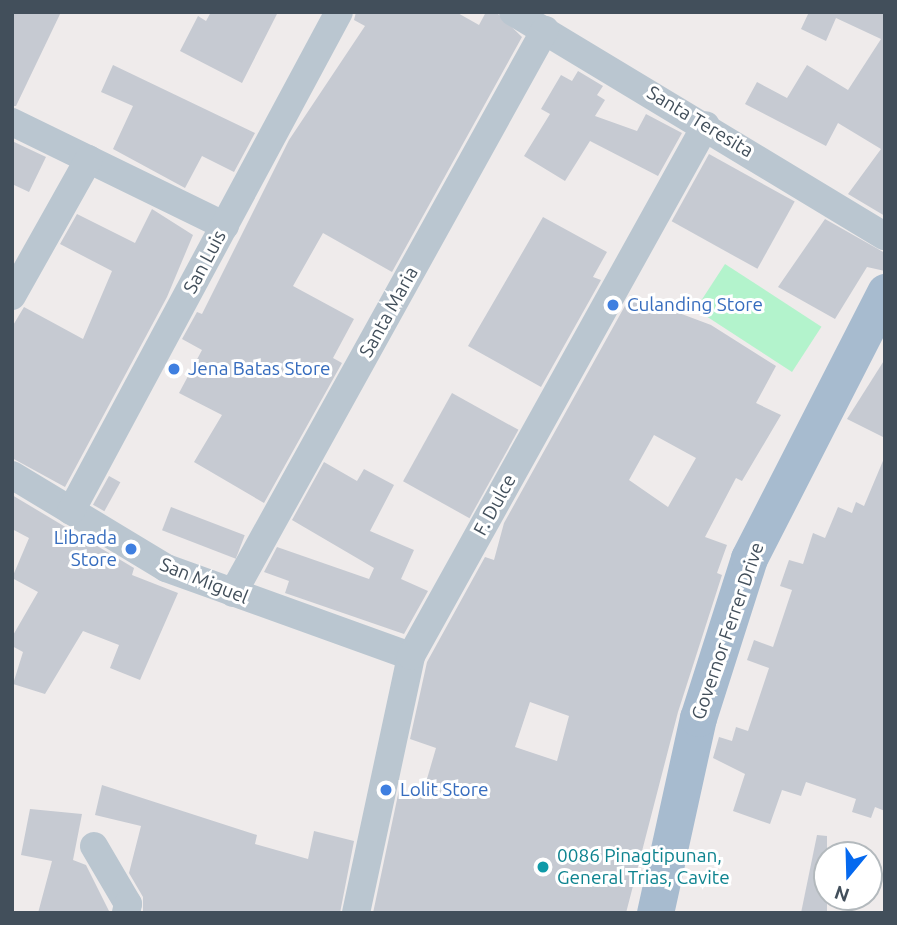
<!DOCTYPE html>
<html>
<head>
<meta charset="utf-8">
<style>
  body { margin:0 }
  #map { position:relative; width:897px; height:925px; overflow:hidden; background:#efebeb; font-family:Ubuntu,sans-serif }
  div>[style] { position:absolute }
  .green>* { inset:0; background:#b3f3cc; transform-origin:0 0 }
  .building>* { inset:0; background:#c6cad2; transform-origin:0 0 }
  .minor>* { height:28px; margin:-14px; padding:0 14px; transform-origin:14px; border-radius:14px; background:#bac6d0 }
  .major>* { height:37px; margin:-18.5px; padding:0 18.5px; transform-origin:18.5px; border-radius:18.5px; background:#a7bbcf }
  .dots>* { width:19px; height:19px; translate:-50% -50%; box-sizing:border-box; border:4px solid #fff; border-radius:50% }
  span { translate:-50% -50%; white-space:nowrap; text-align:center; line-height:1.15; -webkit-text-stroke:6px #fff; paint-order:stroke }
  .street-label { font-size:19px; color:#424f5b }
  .shop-label { font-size:19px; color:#366cbe }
  .left { translate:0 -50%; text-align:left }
  .right { translate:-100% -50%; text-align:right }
  .culture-label { font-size:19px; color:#0d838f }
  .frame { position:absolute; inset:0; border:14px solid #424f5b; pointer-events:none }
  .north { position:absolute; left:813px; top:841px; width:70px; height:70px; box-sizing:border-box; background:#fff; border:2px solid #b3b9bd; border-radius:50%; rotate:199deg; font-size:19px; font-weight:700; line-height:28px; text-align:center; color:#424f5b }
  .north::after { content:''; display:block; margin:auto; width:24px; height:32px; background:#0569ef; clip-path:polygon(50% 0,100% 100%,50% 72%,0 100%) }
</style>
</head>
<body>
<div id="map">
  <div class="green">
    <i style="left:725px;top:264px;width:115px;height:54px;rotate:33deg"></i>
  </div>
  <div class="building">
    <i style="clip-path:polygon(12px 12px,61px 12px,16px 106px,12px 106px)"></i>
    <i style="clip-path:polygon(211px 12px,278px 12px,242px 83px,180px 51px,198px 16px,206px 21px)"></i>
    <i style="clip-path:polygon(356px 12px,456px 12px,479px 25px,486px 12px,496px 12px,522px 37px,392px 272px,323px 233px,293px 286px,354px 319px,333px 358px,342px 363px,264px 503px,194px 462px,222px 415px,179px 393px,202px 350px,182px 339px,197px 312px,202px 314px,289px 140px,365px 26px,354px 20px)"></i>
    <i style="clip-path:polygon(809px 12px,885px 12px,885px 216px,848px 194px,881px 149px,838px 123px,826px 146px,745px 104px,757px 82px,787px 98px,807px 65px,848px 90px,881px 39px,836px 18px,826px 41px,801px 29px)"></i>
    <i style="clip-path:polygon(113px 65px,255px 133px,234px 172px,202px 156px,185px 188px,113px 149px,133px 106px,101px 92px)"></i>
    <i style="clip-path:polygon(578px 71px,603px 86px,597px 95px,605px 100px,595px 116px,637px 131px,646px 114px,682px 133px,658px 176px,590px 141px,565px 181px,524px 156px,550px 114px,541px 109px,561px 75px,572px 81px)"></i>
    <i style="clip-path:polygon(12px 141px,46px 157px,29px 192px,12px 184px)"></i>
    <i style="left:709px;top:154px;width:98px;height:77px;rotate:29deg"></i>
    <i style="clip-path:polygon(152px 209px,193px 235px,167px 297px,65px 487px,12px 458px,12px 327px,24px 307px,83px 339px,112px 271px,60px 244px,77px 214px,135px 243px)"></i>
    <i style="clip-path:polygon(543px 217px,607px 252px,593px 277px,601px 280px,541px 387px,468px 346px)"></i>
    <i style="clip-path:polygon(825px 219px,885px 253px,885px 271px,867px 267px,835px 319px,778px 287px)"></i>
    <i style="clip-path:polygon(evenodd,631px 295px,711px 325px,776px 366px,756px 403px,781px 415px,742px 481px,736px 478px,705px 537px,727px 545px,717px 573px,722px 575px,678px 712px,626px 913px,373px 913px,399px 790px,422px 796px,436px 748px,410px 739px,427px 662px,485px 557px,494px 560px,504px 523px,631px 295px,654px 435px,696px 458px,668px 507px,629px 480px,654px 435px,631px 295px,530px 702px,569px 716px,557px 761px,515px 747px,530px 702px)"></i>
    <i style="clip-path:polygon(885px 359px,885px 438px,847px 419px)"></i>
    <i style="left:452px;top:393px;width:76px;height:101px;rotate:29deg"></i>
    <i style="clip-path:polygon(885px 456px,885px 811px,875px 807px,871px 818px,852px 812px,856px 799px,806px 782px,801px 796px,782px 790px,770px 824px,733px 811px,745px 774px,713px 758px,719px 737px,732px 741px,736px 727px,748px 731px,769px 668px,747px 660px,754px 640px,773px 647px,792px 590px,780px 586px,789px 560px,803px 564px,813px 533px,825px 538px,838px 507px,852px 513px,856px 502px,864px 506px)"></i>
    <i style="clip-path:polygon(324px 462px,357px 481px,364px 469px,394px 485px,370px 531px,414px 550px,401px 579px,428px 591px,404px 634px,285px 593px,289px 581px,264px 572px,277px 547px,369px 579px,374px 568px,292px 520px)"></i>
    <i style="left:109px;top:476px;width:13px;height:33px;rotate:29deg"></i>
    <i style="clip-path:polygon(12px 495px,134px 568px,132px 575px,178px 593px,140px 680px,110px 668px,119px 645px,83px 631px,45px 694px,13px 684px,23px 652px,12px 646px,12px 637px,38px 592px,12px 578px,29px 538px,12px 529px)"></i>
    <i style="left:171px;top:507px;width:79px;height:25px;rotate:21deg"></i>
    <i style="clip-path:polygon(102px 785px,257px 835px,255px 844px,308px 859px,314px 831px,354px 841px,340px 913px,143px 913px,143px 897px,129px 873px,141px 826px,95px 815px)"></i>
    <i style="clip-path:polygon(30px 809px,82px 814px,73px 860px,86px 865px,110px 913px,38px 913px,52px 861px,21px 855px)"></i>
    <i style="clip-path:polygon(817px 835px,827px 836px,827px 913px,801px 913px)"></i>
  </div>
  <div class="minor">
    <i style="left:513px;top:12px;width:434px;rotate:31.1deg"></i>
    <i style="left:12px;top:122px;width:237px;rotate:26deg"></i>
    <i style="left:12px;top:296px;width:157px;rotate:-60.7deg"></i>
    <i style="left:12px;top:475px;width:180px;rotate:31.1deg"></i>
    <i style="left:166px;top:568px;width:260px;rotate:19.8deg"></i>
    <i style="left:71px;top:511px;width:566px;rotate:-61.76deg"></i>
    <i style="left:233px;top:593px;width:644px;rotate:-61.01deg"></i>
    <i style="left:94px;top:846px;width:67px;rotate:59.6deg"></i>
    <i style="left:128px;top:904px;width:9px;rotate:103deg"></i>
    <i style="left:356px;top:913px;width:263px;rotate:-77.9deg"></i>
    <i style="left:411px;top:656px;width:607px;rotate:-60.95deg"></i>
  </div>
  <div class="major">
    <i style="left:655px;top:913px;width:200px;rotate:-77.6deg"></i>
    <i style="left:698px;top:718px;width:168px;rotate:-72.3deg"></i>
    <i style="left:749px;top:558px;width:299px;rotate:-62.9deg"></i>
  </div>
  <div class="dots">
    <i style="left:613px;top:305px;background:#3f7fe0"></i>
    <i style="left:174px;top:369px;background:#3f7fe0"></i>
    <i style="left:131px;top:549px;background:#3f7fe0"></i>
    <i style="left:386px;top:790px;background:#3f7fe0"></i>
    <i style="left:543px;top:867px;background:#0f9aa8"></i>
  </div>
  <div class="street-label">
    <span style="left:700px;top:122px;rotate:31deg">Santa Teresita</span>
    <span style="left:205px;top:262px;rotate:-62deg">San Luis</span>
    <span style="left:389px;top:312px;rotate:-61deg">Santa Maria</span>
    <span style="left:495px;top:505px;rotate:-61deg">F. Dulce</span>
    <span style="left:204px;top:581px;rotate:22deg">San Miguel</span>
    <span style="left:728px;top:631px;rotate:-71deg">Governor Ferrer Drive</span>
  </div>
  <div class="shop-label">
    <span class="left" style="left:627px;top:305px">Culanding Store</span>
    <span class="left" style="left:188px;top:369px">Jena Batas Store</span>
    <span class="right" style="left:117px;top:549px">Librada<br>Store</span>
    <span class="left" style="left:400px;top:790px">Lolit Store</span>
  </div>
  <div class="culture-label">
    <span class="left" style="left:557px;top:867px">0086 Pinagtipunan,<br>General Trias, Cavite</span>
  </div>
  <div class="frame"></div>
  <div class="north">N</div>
</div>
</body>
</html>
